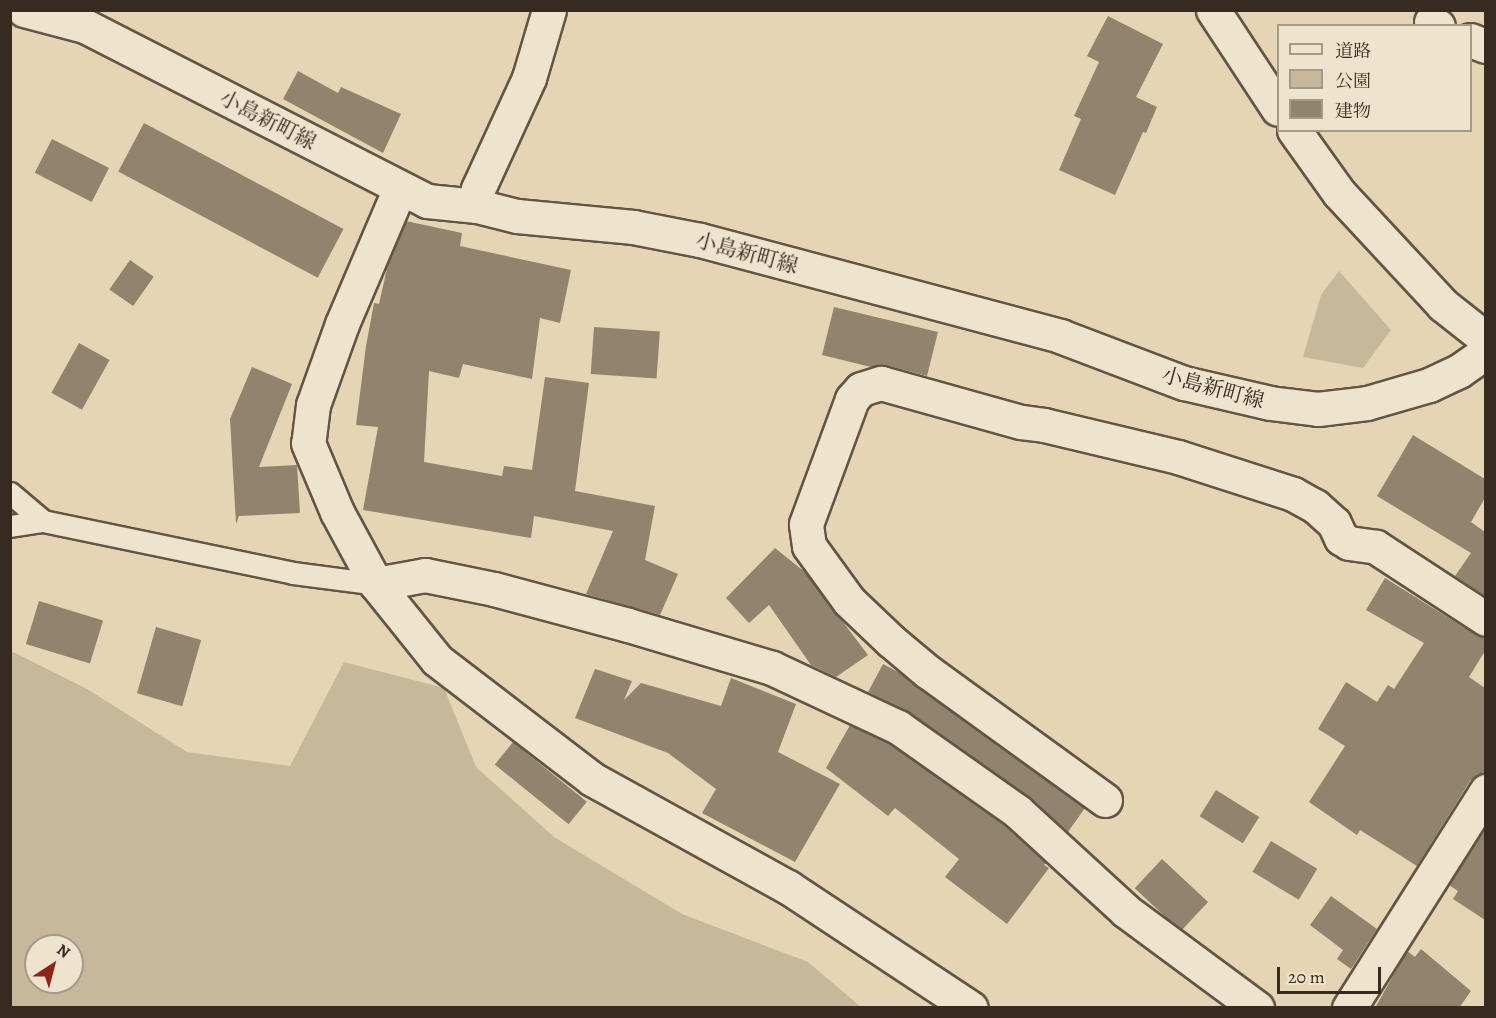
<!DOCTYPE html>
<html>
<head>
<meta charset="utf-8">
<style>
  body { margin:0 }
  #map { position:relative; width:1496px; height:1018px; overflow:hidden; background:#e5d5b4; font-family:Alegreya,"Noto Serif JP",serif }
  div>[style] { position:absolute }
  .green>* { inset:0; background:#c7b89b }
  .building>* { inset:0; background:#91836d; transform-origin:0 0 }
  .roads { filter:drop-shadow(2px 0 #625546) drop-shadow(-2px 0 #625546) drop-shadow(0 2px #625546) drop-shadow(0 -2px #625546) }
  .service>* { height:21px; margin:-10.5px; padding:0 10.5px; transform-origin:10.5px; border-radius:10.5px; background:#eee4ce }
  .minor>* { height:33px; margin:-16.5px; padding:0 16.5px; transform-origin:16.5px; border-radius:16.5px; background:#eee4ce }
  .tertiary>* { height:33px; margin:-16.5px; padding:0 16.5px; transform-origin:16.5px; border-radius:16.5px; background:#eee4ce }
  .secondary>* { height:33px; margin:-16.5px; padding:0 16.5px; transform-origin:16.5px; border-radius:16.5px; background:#eee4ce }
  span { translate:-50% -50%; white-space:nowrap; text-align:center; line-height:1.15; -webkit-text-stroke:6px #eee4ce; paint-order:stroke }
  .street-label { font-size:21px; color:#362a21 }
  .frame { position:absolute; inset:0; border:12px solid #362a21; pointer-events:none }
  .legend { position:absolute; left:1277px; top:24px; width:195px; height:108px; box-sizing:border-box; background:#eee4ce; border:2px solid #a49a89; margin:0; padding:8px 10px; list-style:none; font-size:18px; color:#362a21 }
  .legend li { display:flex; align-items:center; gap:12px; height:30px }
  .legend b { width:30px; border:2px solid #a49a89 }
  .north { position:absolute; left:24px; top:934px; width:60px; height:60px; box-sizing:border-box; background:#eee4ce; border:2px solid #a49a89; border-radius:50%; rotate:36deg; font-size:16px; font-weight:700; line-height:24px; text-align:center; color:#362a21 }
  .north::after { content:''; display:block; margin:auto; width:21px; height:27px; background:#8f2418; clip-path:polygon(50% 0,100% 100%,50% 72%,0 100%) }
  .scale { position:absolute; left:1277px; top:967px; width:104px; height:27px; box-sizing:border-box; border:3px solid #362a21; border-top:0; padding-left:8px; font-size:18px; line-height:21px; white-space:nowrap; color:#362a21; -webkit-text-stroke:4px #eee4ce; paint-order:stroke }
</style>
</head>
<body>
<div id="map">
  <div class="green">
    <i style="clip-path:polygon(1339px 271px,1391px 330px,1363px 368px,1303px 357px,1321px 295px)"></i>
    <i style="clip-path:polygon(evenodd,11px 651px,87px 689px,187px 752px,290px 766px,344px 662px,444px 688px,476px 767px,554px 837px,682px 914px,808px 962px,861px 1007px,11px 1007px,11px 651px,36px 946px,72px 946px,72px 982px,36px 982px,36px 946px)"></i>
  </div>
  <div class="building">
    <i style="clip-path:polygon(1108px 16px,1163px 44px,1136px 97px,1157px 107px,1146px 133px,1143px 132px,1115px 195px,1059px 170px,1081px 119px,1074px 116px,1099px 62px,1087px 56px)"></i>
    <i style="clip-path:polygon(298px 71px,338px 93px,341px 87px,401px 114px,383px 153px,283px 99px)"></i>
    <i style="left:144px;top:123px;width:226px;height:55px;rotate:28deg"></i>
    <i style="left:52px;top:139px;width:64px;height:38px;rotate:27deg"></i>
    <i style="clip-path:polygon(406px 221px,462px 233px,460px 246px,571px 270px,560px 323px,540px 318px,532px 379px,463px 364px,459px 378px,429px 371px,424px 462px,502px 476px,504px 466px,532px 470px,545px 377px,589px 383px,575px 491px,655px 506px,645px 560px,678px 574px,660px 615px,586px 594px,613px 531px,534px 516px,531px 538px,363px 510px,378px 427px,356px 425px,366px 346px,374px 303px,379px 304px,388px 264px)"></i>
    <i style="left:130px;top:260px;width:29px;height:36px;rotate:35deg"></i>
    <i style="clip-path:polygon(834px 307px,938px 332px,927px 376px,886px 365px,871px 367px,822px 355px)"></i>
    <i style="left:594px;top:327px;width:66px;height:47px;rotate:4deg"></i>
    <i style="left:79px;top:343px;width:35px;height:57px;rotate:29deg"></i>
    <i style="clip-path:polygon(252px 367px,292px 384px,259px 467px,297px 465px,300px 513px,239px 516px,236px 524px,230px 419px)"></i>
    <i style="clip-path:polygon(1413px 435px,1485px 479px,1485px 498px,1471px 522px,1485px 532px,1485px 596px,1455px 576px,1471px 553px,1377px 496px)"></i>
    <i style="clip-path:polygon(775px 548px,806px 573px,868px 655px,836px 677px,811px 665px,769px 605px,749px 623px,726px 598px)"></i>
    <i style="clip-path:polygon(1385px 578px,1476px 635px,1485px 638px,1485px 651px,1469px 677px,1485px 688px,1485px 772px,1477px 775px,1470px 781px,1417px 866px,1360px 830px,1357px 835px,1309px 802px,1345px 746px,1318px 729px,1346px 682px,1377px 702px,1388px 685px,1394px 689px,1424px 643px,1366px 610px)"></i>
    <i style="left:39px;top:601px;width:67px;height:45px;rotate:17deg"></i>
    <i style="left:156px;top:627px;width:47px;height:69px;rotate:16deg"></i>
    <i style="clip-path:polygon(883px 664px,900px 673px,1085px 808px,1068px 832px,1028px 796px,909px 712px,868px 692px)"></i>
    <i style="clip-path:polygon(595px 669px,632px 681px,624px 700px,641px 683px,721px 706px,731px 678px,796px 704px,778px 752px,840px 784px,795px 862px,702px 813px,716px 789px,668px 753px,575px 718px)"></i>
    <i style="clip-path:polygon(850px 725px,889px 743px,1005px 826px,1046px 863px,1044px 865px,1049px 868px,1007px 924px,945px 877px,959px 859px,895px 808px,888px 816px,826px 768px)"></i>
    <i style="left:513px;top:742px;width:95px;height:29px;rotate:39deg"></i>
    <i style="left:1216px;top:790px;width:51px;height:31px;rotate:32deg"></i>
    <i style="clip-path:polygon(1485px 827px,1485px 920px,1453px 899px,1458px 891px,1449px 885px)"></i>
    <i style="left:1271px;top:841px;width:54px;height:36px;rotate:31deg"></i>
    <i style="left:1162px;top:859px;width:63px;height:40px;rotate:43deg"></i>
    <i style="clip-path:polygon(1331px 896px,1377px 929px,1351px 969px,1337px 959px,1343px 950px,1310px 925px)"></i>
    <i style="clip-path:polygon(1421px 949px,1471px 991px,1459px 1008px,1375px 1008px,1407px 951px,1415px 957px)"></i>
  </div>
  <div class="roads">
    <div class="service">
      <i style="left:10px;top:493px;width:43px;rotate:40.3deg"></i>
      <i style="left:10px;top:526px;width:33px;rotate:-9deg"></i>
      <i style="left:43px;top:521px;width:255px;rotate:11.7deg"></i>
      <i style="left:293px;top:573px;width:84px;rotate:7.5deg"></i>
    </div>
    <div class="minor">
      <i style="left:1431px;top:22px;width:8px;rotate:30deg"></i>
      <i style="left:1470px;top:40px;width:17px;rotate:21deg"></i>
      <i style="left:400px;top:188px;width:148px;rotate:113.1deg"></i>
      <i style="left:342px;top:324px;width:86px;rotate:109.7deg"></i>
      <i style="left:313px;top:405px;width:38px;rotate:97deg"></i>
      <i style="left:308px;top:443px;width:75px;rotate:67.2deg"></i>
      <i style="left:337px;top:512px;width:82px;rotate:61.6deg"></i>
      <i style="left:376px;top:584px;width:97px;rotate:51.2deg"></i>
      <i style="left:437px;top:660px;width:195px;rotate:37.5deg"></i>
      <i style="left:592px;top:779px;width:224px;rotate:28.9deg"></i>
      <i style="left:788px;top:887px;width:219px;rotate:33.5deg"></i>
      <i style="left:477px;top:206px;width:17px;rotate:-87deg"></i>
      <i style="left:478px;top:189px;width:122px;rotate:-65.3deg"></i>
      <i style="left:529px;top:78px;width:71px;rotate:-73.6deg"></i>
      <i style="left:376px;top:584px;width:50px;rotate:-10.4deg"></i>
      <i style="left:425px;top:575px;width:70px;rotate:11.5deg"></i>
      <i style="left:494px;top:589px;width:139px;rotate:15deg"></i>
      <i style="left:628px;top:625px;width:150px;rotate:16.6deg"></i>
      <i style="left:772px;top:668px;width:139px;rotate:25.1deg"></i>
      <i style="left:898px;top:727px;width:146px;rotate:35.2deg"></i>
      <i style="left:1017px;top:811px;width:148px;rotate:42.5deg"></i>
      <i style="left:1126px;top:911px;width:163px;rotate:36.5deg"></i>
      <i style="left:1105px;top:800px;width:218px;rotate:-144.1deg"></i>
      <i style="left:928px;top:672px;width:48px;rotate:-140deg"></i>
      <i style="left:891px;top:641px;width:58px;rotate:-136.4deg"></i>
      <i style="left:849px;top:601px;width:68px;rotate:-126deg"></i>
      <i style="left:809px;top:546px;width:22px;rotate:-98deg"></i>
      <i style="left:806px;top:524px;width:133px;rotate:-69.8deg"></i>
      <i style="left:852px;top:399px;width:13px;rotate:-48deg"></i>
      <i style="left:861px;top:389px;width:21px;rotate:-17deg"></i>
      <i style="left:881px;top:383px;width:145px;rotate:15.6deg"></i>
      <i style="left:1021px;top:422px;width:23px;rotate:7deg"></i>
      <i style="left:1044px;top:425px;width:138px;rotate:13.4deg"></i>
      <i style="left:1178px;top:457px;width:121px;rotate:17.8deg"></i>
      <i style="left:1293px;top:494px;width:25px;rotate:29deg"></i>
      <i style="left:1315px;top:506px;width:25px;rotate:42deg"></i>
      <i style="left:1334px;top:523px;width:17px;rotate:65deg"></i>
      <i style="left:1341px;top:538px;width:9px;rotate:32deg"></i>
      <i style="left:1349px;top:543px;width:27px;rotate:8deg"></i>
      <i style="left:1376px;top:547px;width:131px;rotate:33.2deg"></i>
      <i style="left:1349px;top:1008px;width:257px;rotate:-57.7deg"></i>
    </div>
    <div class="tertiary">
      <i style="left:1213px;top:10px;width:118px;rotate:56.7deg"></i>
      <i style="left:1294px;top:130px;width:77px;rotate:54.5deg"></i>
      <i style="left:1339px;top:193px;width:153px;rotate:47.1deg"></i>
      <i style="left:1443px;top:305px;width:55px;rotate:38.3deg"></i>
    </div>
    <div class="secondary">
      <i style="left:24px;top:10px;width:63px;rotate:14.7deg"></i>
      <i style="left:85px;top:26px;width:384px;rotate:27.1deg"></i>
      <i style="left:427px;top:201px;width:50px;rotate:5.7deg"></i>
      <i style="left:477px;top:206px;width:41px;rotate:14deg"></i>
      <i style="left:517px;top:216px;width:117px;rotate:5.4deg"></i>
      <i style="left:633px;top:227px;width:68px;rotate:11deg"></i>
      <i style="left:700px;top:240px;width:373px;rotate:14.9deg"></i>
      <i style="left:1060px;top:336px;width:133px;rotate:20.8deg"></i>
      <i style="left:1184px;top:383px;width:88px;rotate:13.1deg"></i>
      <i style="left:1270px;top:403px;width:48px;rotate:7.1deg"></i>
      <i style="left:1318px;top:409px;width:49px;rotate:-7deg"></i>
      <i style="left:1367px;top:403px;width:65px;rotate:-16.2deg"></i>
      <i style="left:1429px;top:385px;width:33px;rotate:-25deg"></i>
      <i style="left:1459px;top:371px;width:33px;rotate:-35deg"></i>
    </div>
  </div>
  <div class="street-label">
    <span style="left:268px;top:120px;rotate:27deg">小島新町線</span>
    <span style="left:747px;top:253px;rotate:15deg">小島新町線</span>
    <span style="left:1213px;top:388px;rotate:15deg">小島新町線</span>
  </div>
  <div class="frame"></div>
  <ul class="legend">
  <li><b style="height:8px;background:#eee4ce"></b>道路</li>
  <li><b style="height:16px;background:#c7b89b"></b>公園</li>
  <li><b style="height:16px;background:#91836d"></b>建物</li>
  </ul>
  <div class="north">N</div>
  <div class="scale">20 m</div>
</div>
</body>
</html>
